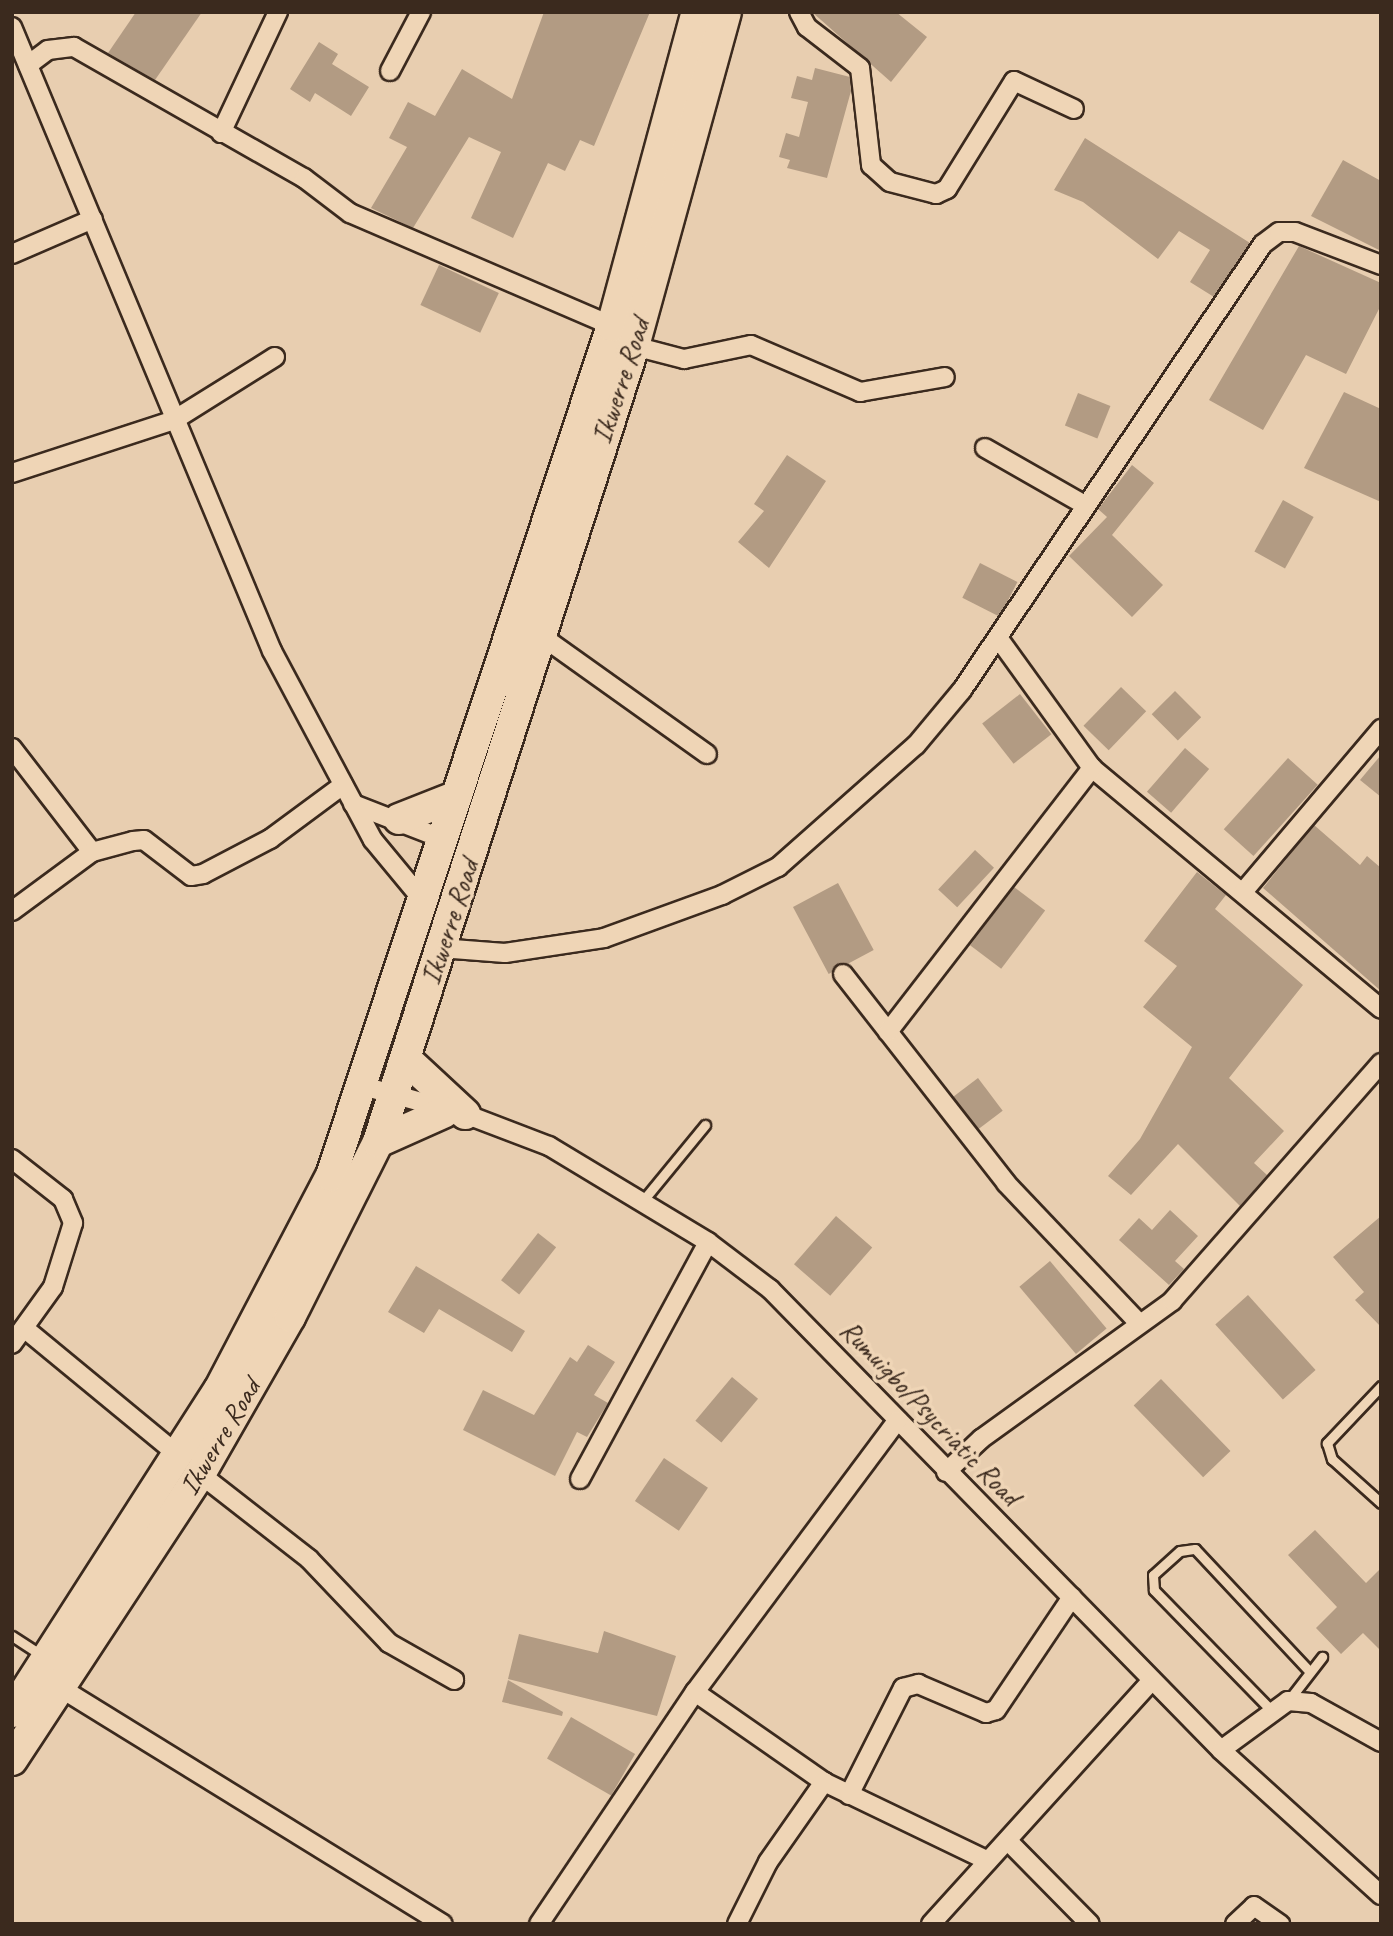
<!DOCTYPE html>
<html>
<head>
<meta charset="utf-8">
<style>
  body { margin:0 }
  #map { position:relative; width:1393px; height:1936px; overflow:hidden; background:#e8ceb0; font-family:Caveat,sans-serif }
  div>[style] { position:absolute }
  .building>* { inset:0; background:#b29b83; transform-origin:0 0 }
  .roads { filter:drop-shadow(2px 0 #3b2a1e) drop-shadow(-2px 0 #3b2a1e) drop-shadow(0 2px #3b2a1e) drop-shadow(0 -2px #3b2a1e) }
  .service>* { height:9px; margin:-4.5px; padding:0 4.5px; transform-origin:4.5px; border-radius:4.5px; background:#efd5b6 }
  .minor>* { height:18px; margin:-9px; padding:0 9px; transform-origin:9px; border-radius:9px; background:#efd5b6 }
  .primary>* { height:30px; margin:-15px; padding:0 15px; transform-origin:15px; border-radius:15px; background:#efd5b6 }
  span { translate:-50% -50%; white-space:nowrap; text-align:center; line-height:1.15; -webkit-text-stroke:7px #efd5b6; paint-order:stroke }
  .street-label { font-size:28px; color:#3b2a1e }
  .frame { position:absolute; inset:0; border:14px solid #3b2a1e; pointer-events:none }
</style>
</head>
<body>
<div id="map">
  <div class="building">
    <i style="clip-path:polygon(136px 12px,202px 12px,155px 80px,108px 53px)"></i>
    <i style="clip-path:polygon(544px 12px,650px 12px,594px 146px,580px 140px,565px 171px,548px 163px,513px 238px,471px 218px,501px 152px,469px 137px,413px 228px,371px 208px,407px 147px,389px 138px,408px 102px,435px 116px,462px 69px,512px 99px)"></i>
    <i style="clip-path:polygon(812px 12px,896px 12px,927px 37px,891px 82px)"></i>
    <i style="clip-path:polygon(319px 42px,338px 54px,332px 64px,369px 87px,351px 116px,315px 93px,310px 102px,290px 89px)"></i>
    <i style="clip-path:polygon(815px 68px,850px 77px,851px 91px,827px 178px,787px 168px,790px 160px,779px 157px,786px 133px,799px 137px,808px 102px,791px 98px,797px 76px,812px 80px)"></i>
    <i style="clip-path:polygon(1085px 138px,1250px 243px,1214px 297px,1190px 282px,1210px 250px,1179px 231px,1158px 259px,1083px 202px,1054px 190px)"></i>
    <i style="clip-path:polygon(1343px 160px,1381px 181px,1381px 251px,1311px 216px)"></i>
    <i style="clip-path:polygon(1299px 246px,1381px 283px,1381px 305px,1346px 374px,1306px 355px,1263px 430px,1209px 400px)"></i>
    <i style="left:439px;top:265px;width:66px;height:44px;rotate:25deg"></i>
    <i style="clip-path:polygon(1344px 392px,1381px 409px,1381px 502px,1304px 468px)"></i>
    <i style="left:1078px;top:393px;width:35px;height:35px;rotate:22deg"></i>
    <i style="clip-path:polygon(787px 455px,826px 481px,769px 568px,738px 542px,764px 511px,754px 504px)"></i>
    <i style="clip-path:polygon(1132px 465px,1154px 483px,1112px 535px,1163px 585px,1132px 617px,1069px 556px,1107px 517px,1098px 509px)"></i>
    <i style="left:1283px;top:500px;width:35px;height:59px;rotate:29deg"></i>
    <i style="left:980px;top:563px;width:42px;height:39px;rotate:27deg"></i>
    <i style="left:1121px;top:687px;width:35px;height:54px;rotate:44deg"></i>
    <i style="left:1175px;top:691px;width:37px;height:33px;rotate:45deg"></i>
    <i style="left:1020px;top:694px;width:51px;height:48px;rotate:52deg"></i>
    <i style="left:1185px;top:748px;width:32px;height:58px;rotate:41deg"></i>
    <i style="clip-path:polygon(1381px 755px,1381px 797px,1360px 780px)"></i>
    <i style="left:1288px;top:758px;width:40px;height:96px;rotate:42deg"></i>
    <i style="clip-path:polygon(1314px 825px,1360px 865px,1367px 856px,1381px 868px,1381px 991px,1263px 888px)"></i>
    <i style="left:975px;top:850px;width:26px;height:54px;rotate:43deg"></i>
    <i style="clip-path:polygon(1197px 872px,1226px 895px,1215px 909px,1303px 985px,1229px 1078px,1284px 1131px,1254px 1163px,1267px 1175px,1240px 1206px,1178px 1144px,1131px 1195px,1108px 1176px,1140px 1139px,1192px 1047px,1143px 1007px,1177px 966px,1144px 941px)"></i>
    <i style="left:838px;top:883px;width:76px;height:51px;rotate:62deg"></i>
    <i style="left:1014px;top:887px;width:39px;height:73px;rotate:37deg"></i>
    <i style="left:978px;top:1078px;width:41px;height:31px;rotate:53deg"></i>
    <i style="clip-path:polygon(1170px 1210px,1198px 1236px,1175px 1261px,1184px 1269px,1169px 1285px,1119px 1240px,1139px 1218px,1152px 1230px)"></i>
    <i style="left:836px;top:1216px;width:48px;height:64px;rotate:41deg"></i>
    <i style="clip-path:polygon(1381px 1216px,1381px 1327px,1355px 1300px,1364px 1292px,1333px 1257px)"></i>
    <i style="left:538px;top:1233px;width:23px;height:60px;rotate:38deg"></i>
    <i style="left:1050px;top:1261px;width:88px;height:40px;rotate:50deg"></i>
    <i style="clip-path:polygon(416px 1266px,525px 1331px,512px 1352px,439px 1309px,424px 1333px,388px 1312px)"></i>
    <i style="left:1248px;top:1295px;width:101px;height:44px;rotate:48deg"></i>
    <i style="clip-path:polygon(588px 1345px,615px 1362px,594px 1395px,608px 1403px,587px 1437px,577px 1432px,555px 1476px,463px 1430px,483px 1390px,534px 1415px,570px 1357px,577px 1362px)"></i>
    <i style="left:732px;top:1377px;width:34px;height:57px;rotate:40deg"></i>
    <i style="left:1161px;top:1379px;width:100px;height:38px;rotate:46deg"></i>
    <i style="left:664px;top:1458px;width:53px;height:52px;rotate:34deg"></i>
    <i style="clip-path:polygon(1315px 1530px,1366px 1583px,1381px 1568px,1381px 1651px,1363px 1633px,1341px 1654px,1316px 1628px,1337px 1607px,1288px 1555px)"></i>
    <i style="clip-path:polygon(604px 1631px,676px 1656px,657px 1716px,508px 1679px,519px 1634px,598px 1653px)"></i>
    <i style="clip-path:polygon(508px 1680px,563px 1712px,562px 1716px,502px 1702px)"></i>
    <i style="left:571px;top:1717px;width:74px;height:48px;rotate:30deg"></i>
  </div>
  <div class="roads">
    <div class="service">
      <i style="left:641px;top:1203px;width:101px;rotate:-50.6deg"></i>
      <i style="left:1381px;top:1386px;width:79px;rotate:133.5deg"></i>
      <i style="left:1327px;top:1443px;width:17px;rotate:73deg"></i>
      <i style="left:1332px;top:1459px;width:66px;rotate:41.9deg"></i>
      <i style="left:12px;top:1636px;width:37px;rotate:33deg"></i>
      <i style="left:1288px;top:1701px;width:56px;rotate:-52.3deg"></i>
      <i style="left:1271px;top:1710px;width:168px;rotate:-134.3deg"></i>
      <i style="left:1154px;top:1590px;width:15px;rotate:-94deg"></i>
      <i style="left:1153px;top:1575px;width:36px;rotate:-42deg"></i>
      <i style="left:1180px;top:1551px;width:15px;rotate:-8deg"></i>
      <i style="left:1195px;top:1549px;width:168px;rotate:46.9deg"></i>
    </div>
    <div class="minor">
      <i style="left:799px;top:12px;width:17px;rotate:62deg"></i>
      <i style="left:807px;top:27px;width:67px;rotate:37.7deg"></i>
      <i style="left:860px;top:68px;width:98px;rotate:83.5deg"></i>
      <i style="left:871px;top:165px;width:25px;rotate:42deg"></i>
      <i style="left:890px;top:182px;width:48px;rotate:14.6deg"></i>
      <i style="left:936px;top:194px;width:12px;rotate:-24deg"></i>
      <i style="left:947px;top:189px;width:127px;rotate:-58.2deg"></i>
      <i style="left:1014px;top:81px;width:66px;rotate:25deg"></i>
      <i style="left:12px;top:27px;width:676px;rotate:67.38deg"></i>
      <i style="left:272px;top:651px;width:214px;rotate:61.9deg"></i>
      <i style="left:373px;top:840px;width:75px;rotate:50.4deg"></i>
      <i style="left:28px;top:65px;width:25px;rotate:-37deg"></i>
      <i style="left:48px;top:50px;width:26px;rotate:-7deg"></i>
      <i style="left:74px;top:47px;width:265px;rotate:29.7deg"></i>
      <i style="left:304px;top:178px;width:58px;rotate:37.3deg"></i>
      <i style="left:350px;top:213px;width:285px;rotate:23.3deg"></i>
      <i style="left:390px;top:71px;width:67px;rotate:-62.3deg"></i>
      <i style="left:221px;top:133px;width:134px;rotate:-64.8deg"></i>
      <i style="left:12px;top:254px;width:88px;rotate:-23.4deg"></i>
      <i style="left:634px;top:346px;width:52px;rotate:14.6deg"></i>
      <i style="left:684px;top:359px;width:68px;rotate:-11.8deg"></i>
      <i style="left:751px;top:345px;width:119px;rotate:23.3deg"></i>
      <i style="left:860px;top:392px;width:86px;rotate:-10deg"></i>
      <i style="left:985px;top:448px;width:113px;rotate:29.7deg"></i>
      <i style="left:12px;top:473px;width:170px;rotate:-18.1deg"></i>
      <i style="left:174px;top:420px;width:119px;rotate:-32deg"></i>
      <i style="left:540px;top:635px;width:205px;rotate:35.5deg"></i>
      <i style="left:999px;top:639px;width:159px;rotate:54.2deg"></i>
      <i style="left:1092px;top:768px;width:376px;rotate:39.8deg"></i>
      <i style="left:12px;top:748px;width:131px;rotate:52.4deg"></i>
      <i style="left:353px;top:804px;width:97px;rotate:21.3deg"></i>
      <i style="left:1243px;top:892px;width:214px;rotate:-49.7deg"></i>
      <i style="left:12px;top:911px;width:99px;rotate:-36.4deg"></i>
      <i style="left:92px;top:852px;width:42px;rotate:-15deg"></i>
      <i style="left:133px;top:841px;width:11px;rotate:-5deg"></i>
      <i style="left:144px;top:840px;width:59px;rotate:37.5deg"></i>
      <i style="left:191px;top:876px;width:12px;rotate:-9deg"></i>
      <i style="left:203px;top:874px;width:76px;rotate:-27.6deg"></i>
      <i style="left:270px;top:839px;width:91px;rotate:-36.5deg"></i>
      <i style="left:440px;top:948px;width:65px;rotate:4.4deg"></i>
      <i style="left:505px;top:953px;width:100px;rotate:-8.6deg"></i>
      <i style="left:604px;top:938px;width:126px;rotate:-20deg"></i>
      <i style="left:722px;top:895px;width:63px;rotate:-26.6deg"></i>
      <i style="left:778px;top:867px;width:184px;rotate:-41.5deg"></i>
      <i style="left:916px;top:745px;width:72px;rotate:-50.1deg"></i>
      <i style="left:962px;top:690px;width:538px;rotate:-55.99deg"></i>
      <i style="left:1263px;top:244px;width:20px;rotate:-37deg"></i>
      <i style="left:1279px;top:232px;width:16px"></i>
      <i style="left:1295px;top:232px;width:92px;rotate:21deg"></i>
      <i style="left:843px;top:974px;width:265px;rotate:52deg"></i>
      <i style="left:1006px;top:1183px;width:193px;rotate:46.5deg"></i>
      <i style="left:888px;top:1032px;width:334px;rotate:-52.3deg"></i>
      <i style="left:363px;top:1086px;width:106px;rotate:15.4deg"></i>
      <i style="left:465px;top:1114px;width:90px;rotate:20.9deg"></i>
      <i style="left:549px;top:1146px;width:186px;rotate:31.1deg"></i>
      <i style="left:708px;top:1242px;width:78px;rotate:37.2deg"></i>
      <i style="left:770px;top:1289px;width:645px;rotate:45.63deg"></i>
      <i style="left:1221px;top:1750px;width:216px;rotate:42.2deg"></i>
      <i style="left:12px;top:1159px;width:65px;rotate:38.1deg"></i>
      <i style="left:63px;top:1199px;width:26px;rotate:67deg"></i>
      <i style="left:73px;top:1223px;width:67px;rotate:107.4deg"></i>
      <i style="left:53px;top:1287px;width:70px;rotate:125.7deg"></i>
      <i style="left:24px;top:1328px;width:198px;rotate:39.5deg"></i>
      <i style="left:946px;top:1472px;width:48px;rotate:-43.3deg"></i>
      <i style="left:981px;top:1439px;width:236px;rotate:-35.8deg"></i>
      <i style="left:1172px;top:1301px;width:317px;rotate:-48.7deg"></i>
      <i style="left:200px;top:1474px;width:138px;rotate:37.9deg"></i>
      <i style="left:309px;top:1559px;width:116px;rotate:46.4deg"></i>
      <i style="left:389px;top:1643px;width:75px;rotate:29.6deg"></i>
      <i style="left:580px;top:1479px;width:269px;rotate:-61.6deg"></i>
      <i style="left:59px;top:1687px;width:451px;rotate:31.7deg"></i>
      <i style="left:695px;top:1692px;width:157px;rotate:34.9deg"></i>
      <i style="left:824px;top:1782px;width:182px;rotate:25.7deg"></i>
      <i style="left:1221px;top:1750px;width:83px;rotate:-36.2deg"></i>
      <i style="left:1288px;top:1701px;width:23px;rotate:5deg"></i>
      <i style="left:1311px;top:1703px;width:80px;rotate:29.1deg"></i>
      <i style="left:849px;top:1795px;width:120px;rotate:-63.2deg"></i>
      <i style="left:903px;top:1688px;width:16px;rotate:-15deg"></i>
      <i style="left:918px;top:1684px;width:74px;rotate:23.1deg"></i>
      <i style="left:986px;top:1713px;width:10px;rotate:-17deg"></i>
      <i style="left:996px;top:1710px;width:136px;rotate:-56.1deg"></i>
      <i style="left:1009px;top:1842px;width:115px;rotate:45.4deg"></i>
      <i style="left:539px;top:1924px;width:280px;rotate:-56.1deg"></i>
      <i style="left:695px;top:1692px;width:339px;rotate:-53.3deg"></i>
      <i style="left:737px;top:1924px;width:69px;rotate:-63.4deg"></i>
      <i style="left:768px;top:1862px;width:98px;rotate:-55deg"></i>
      <i style="left:931px;top:1924px;width:329px;rotate:-47.8deg"></i>
      <i style="left:1235px;top:1924px;width:26px;rotate:-43deg"></i>
      <i style="left:1254px;top:1906px;width:32px;rotate:35deg"></i>
    </div>
    <div class="primary">
      <i style="left:399px;top:819px;width:62px;rotate:-21.6deg"></i>
      <i style="left:408px;top:1061px;width:78px;rotate:42.9deg"></i>
      <i style="left:378px;top:1142px;width:73px;rotate:-24.1deg"></i>
      <i style="left:12px;top:1712px;width:383px;rotate:-57.3deg"></i>
      <i style="left:219px;top:1390px;width:242px;rotate:-62.4deg"></i>
      <i style="left:331px;top:1176px;width:895px;rotate:-71.71deg"></i>
      <i style="left:612px;top:326px;width:325px;rotate:-74.9deg"></i>
      <i style="left:12px;top:1760px;width:342px;rotate:-56.7deg"></i>
      <i style="left:200px;top:1474px;width:181px;rotate:-60.2deg"></i>
      <i style="left:290px;top:1317px;width:196px;rotate:-63.3deg"></i>
      <i style="left:378px;top:1142px;width:836px;rotate:-72.17deg"></i>
      <i style="left:634px;top:346px;width:346px;rotate:-74.6deg"></i>
    </div>
  </div>
  <div class="street-label">
    <span style="left:621px;top:381px;rotate:-72deg">Ikwerre Road</span>
    <span style="left:450px;top:922px;rotate:-72deg">Ikwerre Road</span>
    <span style="left:930px;top:1413px;rotate:46deg">Rumuigbo/Psycriatic Road</span>
    <span style="left:220px;top:1437px;rotate:-59deg">Ikwerre Road</span>
  </div>
  <div class="frame"></div>
</div>
</body>
</html>
